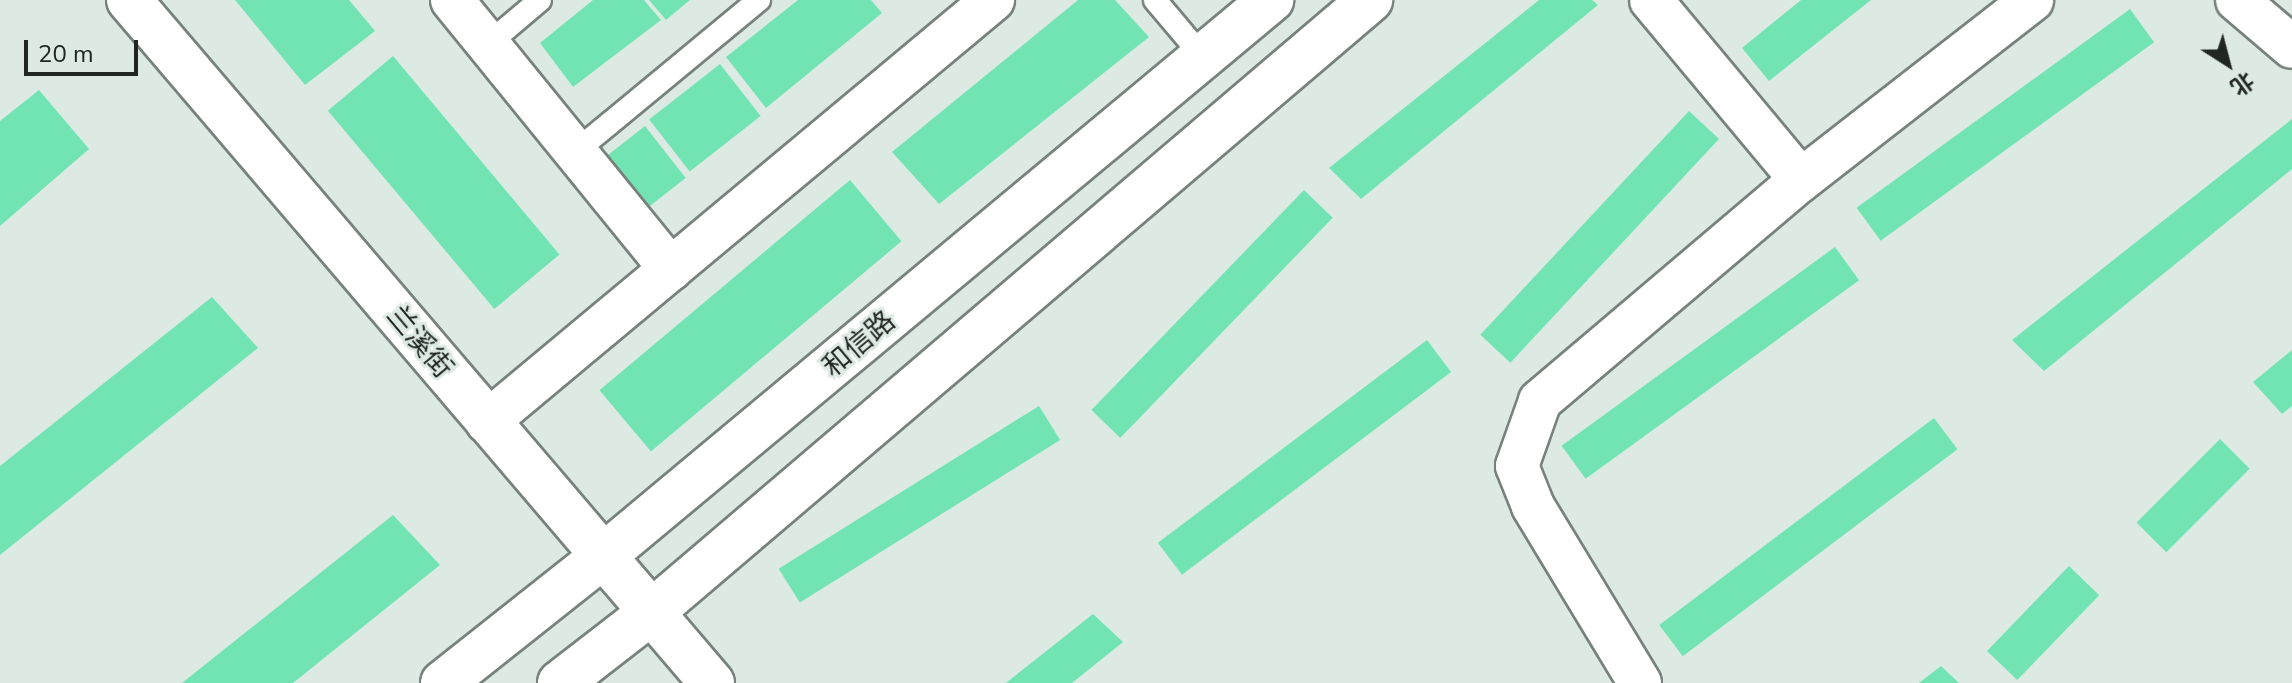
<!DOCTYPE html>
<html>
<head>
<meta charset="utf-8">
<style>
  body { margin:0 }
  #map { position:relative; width:2292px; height:683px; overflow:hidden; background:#ddeae3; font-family:"Nunito Sans","Noto Sans SC",sans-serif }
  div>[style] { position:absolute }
  .building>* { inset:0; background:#72e4b4; transform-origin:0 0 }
  .roads { filter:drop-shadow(2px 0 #77827c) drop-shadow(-2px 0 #77827c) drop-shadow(0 2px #77827c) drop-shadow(0 -2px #77827c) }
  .service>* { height:22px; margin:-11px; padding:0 11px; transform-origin:11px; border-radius:11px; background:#fff }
  .minor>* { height:42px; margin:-21px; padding:0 21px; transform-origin:21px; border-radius:21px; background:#fff }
  .tertiary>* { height:44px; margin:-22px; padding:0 22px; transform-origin:22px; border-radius:22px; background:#fff }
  span { translate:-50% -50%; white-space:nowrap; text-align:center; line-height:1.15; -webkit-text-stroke:6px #ddeae3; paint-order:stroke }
  .street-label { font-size:28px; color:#212623 }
  .north { position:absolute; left:2188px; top:24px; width:80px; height:80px; -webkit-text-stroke:6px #ddeae3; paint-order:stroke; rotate:144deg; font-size:22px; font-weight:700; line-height:32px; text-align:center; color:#212623 }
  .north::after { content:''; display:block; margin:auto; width:28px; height:36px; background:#212623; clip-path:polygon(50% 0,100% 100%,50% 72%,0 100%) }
  .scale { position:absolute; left:24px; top:40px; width:114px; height:36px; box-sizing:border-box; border:4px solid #212623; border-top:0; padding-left:10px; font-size:24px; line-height:28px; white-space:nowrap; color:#212623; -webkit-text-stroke:6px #ddeae3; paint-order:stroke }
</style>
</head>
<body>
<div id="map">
  <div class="building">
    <i style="clip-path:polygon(235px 0,349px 0,375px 31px,305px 85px)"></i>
    <i style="clip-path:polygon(593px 0,644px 0,661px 20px,573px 87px,540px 43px)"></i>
    <i style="clip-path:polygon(649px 0,690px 0,666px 20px)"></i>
    <i style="clip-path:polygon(798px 0,871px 0,882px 13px,766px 108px,726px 57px)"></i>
    <i style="clip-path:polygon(1078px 0,1115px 0,1149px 37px,939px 204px,892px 152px)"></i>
    <i style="clip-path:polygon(1539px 0,1592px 0,1598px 5px,1361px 199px,1329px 168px)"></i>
    <i style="clip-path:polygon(1801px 0,1871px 0,1769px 81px,1742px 48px)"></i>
    <i style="left:2130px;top:9px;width:41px;height:338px;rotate:54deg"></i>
    <i style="left:393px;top:56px;width:259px;height:85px;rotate:50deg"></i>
    <i style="left:720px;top:64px;width:66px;height:90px;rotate:52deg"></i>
    <i style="clip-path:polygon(39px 90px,89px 149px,0 226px,0 121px)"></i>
    <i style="left:1689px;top:111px;width:41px;height:306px;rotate:43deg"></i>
    <i style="clip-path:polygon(2292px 119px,2292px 169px,2044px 371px,2012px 340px)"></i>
    <i style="left:645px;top:126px;width:66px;height:51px;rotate:52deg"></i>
    <i style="left:850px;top:180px;width:80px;height:327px;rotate:50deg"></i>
    <i style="left:1304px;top:190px;width:40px;height:306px;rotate:44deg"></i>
    <i style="left:1835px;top:247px;width:41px;height:338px;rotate:54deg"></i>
    <i style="clip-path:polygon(212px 297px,258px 348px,0 555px,0 466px)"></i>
    <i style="left:1427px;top:340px;width:40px;height:337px;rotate:53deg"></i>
    <i style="clip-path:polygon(2292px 350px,2292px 406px,2282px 414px,2253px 382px)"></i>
    <i style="left:1039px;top:406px;width:40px;height:307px;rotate:58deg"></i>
    <i style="left:1934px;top:418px;width:39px;height:344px;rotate:53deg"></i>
    <i style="left:2220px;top:439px;width:42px;height:118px;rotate:45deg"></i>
    <i style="clip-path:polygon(393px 515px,440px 565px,293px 683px,182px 683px)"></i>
    <i style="left:2069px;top:566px;width:42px;height:118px;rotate:44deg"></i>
    <i style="clip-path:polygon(1093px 614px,1123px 642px,1072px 683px,1006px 683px)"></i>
    <i style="clip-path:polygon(1941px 666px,1959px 683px,1919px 683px)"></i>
  </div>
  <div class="roads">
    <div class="service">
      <i style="left:1155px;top:0;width:75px;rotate:49.9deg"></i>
      <i style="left:488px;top:44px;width:68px;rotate:-40.2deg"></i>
      <i style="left:575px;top:152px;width:239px;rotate:-39.6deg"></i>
    </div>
    <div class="minor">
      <i style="left:452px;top:0;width:347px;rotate:50.9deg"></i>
      <i style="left:1651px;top:0;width:234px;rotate:50.2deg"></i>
      <i style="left:2237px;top:0;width:72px;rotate:40.5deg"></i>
      <i style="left:487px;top:422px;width:659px;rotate:-39.83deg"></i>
      <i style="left:1640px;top:683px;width:207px;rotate:-121.2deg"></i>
      <i style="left:1533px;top:506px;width:43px;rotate:-111.8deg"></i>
      <i style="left:1517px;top:466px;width:69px;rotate:-70.5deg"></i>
      <i style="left:1540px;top:401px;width:342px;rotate:-40.3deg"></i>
      <i style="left:1801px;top:180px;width:293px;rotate:-37.9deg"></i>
    </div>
    <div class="tertiary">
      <i style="left:129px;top:0;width:898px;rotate:49.52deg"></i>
      <i style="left:443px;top:683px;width:203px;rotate:-38.4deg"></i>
      <i style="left:602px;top:557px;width:871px;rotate:-39.78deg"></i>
      <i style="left:560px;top:683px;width:119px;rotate:-37.8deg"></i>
      <i style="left:654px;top:610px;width:941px;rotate:-40.43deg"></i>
    </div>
  </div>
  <div class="street-label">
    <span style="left:420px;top:342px;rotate:50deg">兰溪街</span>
    <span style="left:859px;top:344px;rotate:-40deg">和信路</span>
  </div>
  <div class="north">北</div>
  <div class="scale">20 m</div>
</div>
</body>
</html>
